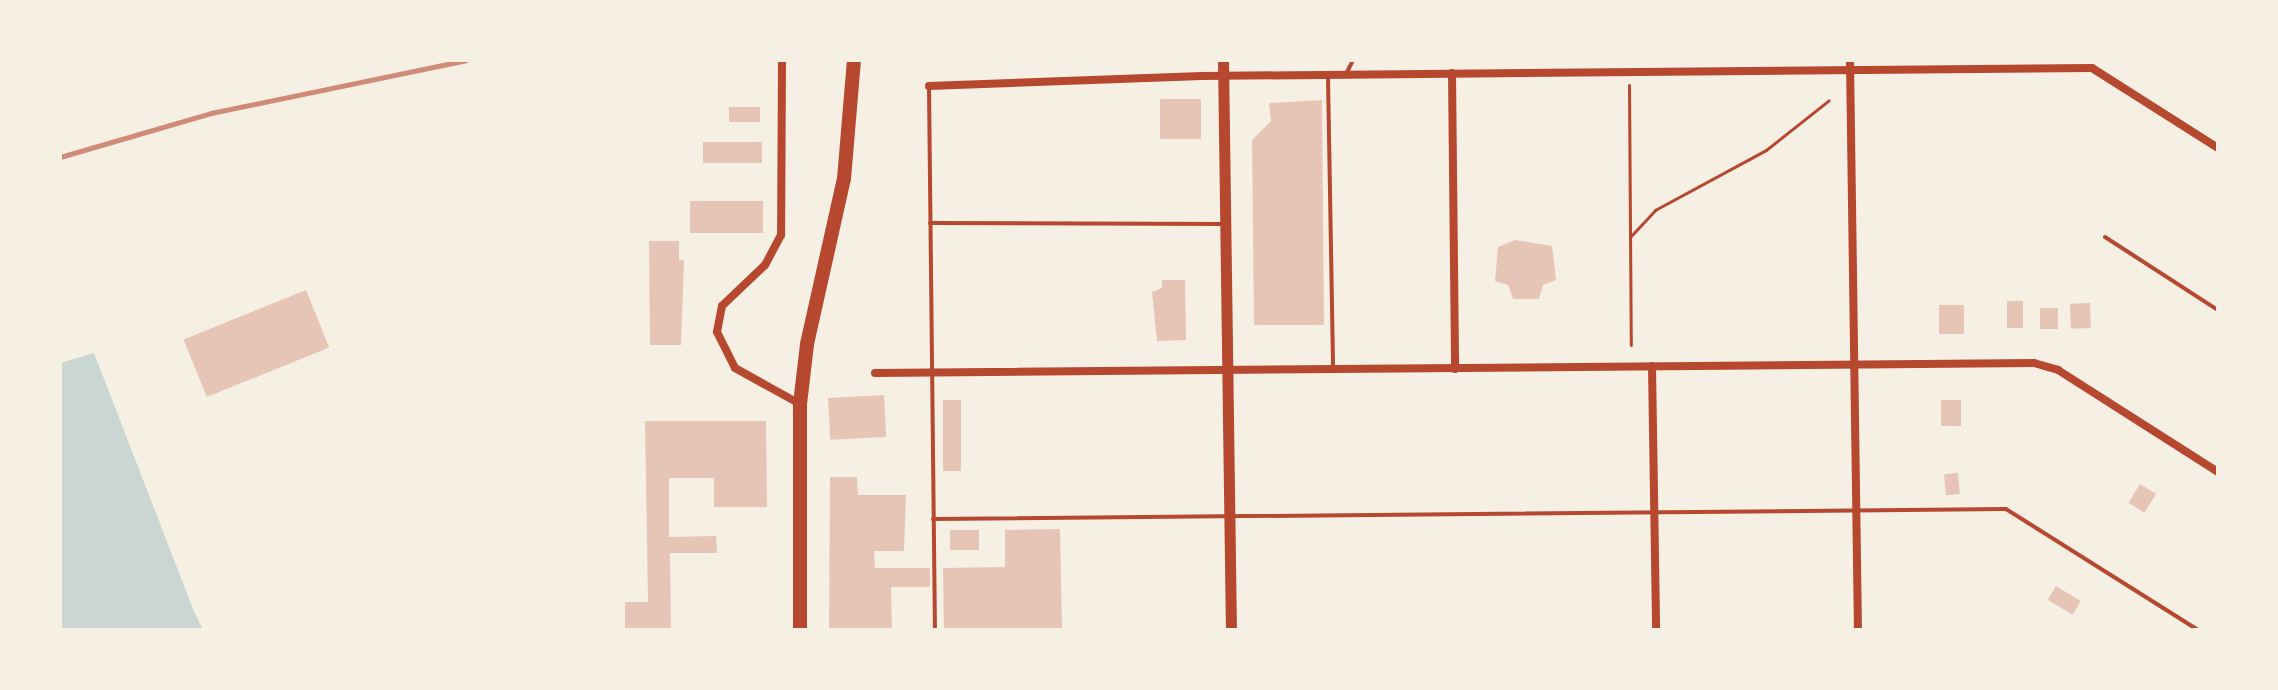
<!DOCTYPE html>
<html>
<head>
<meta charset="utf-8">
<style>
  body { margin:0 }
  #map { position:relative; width:2278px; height:690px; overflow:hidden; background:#f6efe4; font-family:"Fira Sans Condensed",sans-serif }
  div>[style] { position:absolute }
  .water>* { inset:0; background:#c9d6d2 }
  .building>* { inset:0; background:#e6c5b7; transform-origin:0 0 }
  .path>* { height:3px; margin:-1.5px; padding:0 1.5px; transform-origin:1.5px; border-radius:1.5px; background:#b5482f }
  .service>* { height:4px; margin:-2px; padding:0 2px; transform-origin:2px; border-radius:2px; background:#b5482f }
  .minor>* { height:8px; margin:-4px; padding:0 4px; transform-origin:4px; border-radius:4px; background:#b5482f }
  .tertiary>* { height:11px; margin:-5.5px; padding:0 5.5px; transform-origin:5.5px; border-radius:5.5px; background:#b5482f }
  .primary>* { height:14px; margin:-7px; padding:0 7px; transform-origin:7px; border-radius:7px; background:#b5482f }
  .rail>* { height:5px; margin:-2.5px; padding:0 2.5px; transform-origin:2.5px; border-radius:2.5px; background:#cf8b77 }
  span { translate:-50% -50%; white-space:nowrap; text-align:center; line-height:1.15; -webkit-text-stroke:6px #f6efe4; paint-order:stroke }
  .frame { position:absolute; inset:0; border:62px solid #f6efe4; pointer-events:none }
</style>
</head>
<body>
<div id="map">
  <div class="water">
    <i style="clip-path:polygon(94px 353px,193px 609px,203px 630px,60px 630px,60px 363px)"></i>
  </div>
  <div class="building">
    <i style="left:1201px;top:99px;width:40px;height:41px;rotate:90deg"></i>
    <i style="clip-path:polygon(1322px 100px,1324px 325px,1254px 325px,1252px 140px,1271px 121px,1269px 103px)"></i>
    <i style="left:729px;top:107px;width:31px;height:15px"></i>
    <i style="left:762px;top:142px;width:21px;height:59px;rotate:90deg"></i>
    <i style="left:690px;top:201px;width:73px;height:32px"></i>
    <i style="clip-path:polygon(1515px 240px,1552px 246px,1556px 280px,1543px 285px,1539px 299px,1513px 299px,1508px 285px,1495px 281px,1498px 247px)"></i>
    <i style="clip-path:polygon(649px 241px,679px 241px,679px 260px,684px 260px,681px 345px,650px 345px)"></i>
    <i style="clip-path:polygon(1162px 280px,1185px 280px,1186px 340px,1157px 341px,1152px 292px,1162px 288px)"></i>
    <i style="left:306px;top:290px;width:62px;height:132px;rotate:68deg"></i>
    <i style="left:2007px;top:301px;width:16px;height:27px"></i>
    <i style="left:2090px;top:303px;width:25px;height:20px;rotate:88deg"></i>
    <i style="left:1939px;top:305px;width:25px;height:29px"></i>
    <i style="left:2040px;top:308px;width:18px;height:21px"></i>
    <i style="left:884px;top:395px;width:42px;height:56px;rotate:87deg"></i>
    <i style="left:943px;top:400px;width:18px;height:71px"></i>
    <i style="left:1941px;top:400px;width:20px;height:26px"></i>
    <i style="clip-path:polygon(645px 421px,766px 421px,767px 507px,714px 507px,714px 478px,669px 478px,669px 537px,716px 536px,717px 553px,670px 553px,671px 630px,625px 630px,625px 602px,648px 602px)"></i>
    <i style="left:1958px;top:473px;width:21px;height:14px;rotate:85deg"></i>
    <i style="clip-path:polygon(830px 477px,857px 477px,858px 495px,906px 495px,904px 551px,874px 551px,875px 568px,930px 568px,930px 587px,891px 587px,892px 630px,829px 630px)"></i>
    <i style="left:2140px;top:484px;width:19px;height:22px;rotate:32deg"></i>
    <i style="clip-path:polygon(1060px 529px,1062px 630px,944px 630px,943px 568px,1005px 567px,1005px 530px)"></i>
    <i style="left:950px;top:530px;width:29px;height:20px"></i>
    <i style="left:2056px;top:586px;width:29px;height:16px;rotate:31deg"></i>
  </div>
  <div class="path">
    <i style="left:1629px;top:85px;width:260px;rotate:89.6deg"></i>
    <i style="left:1630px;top:237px;width:37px;rotate:-47deg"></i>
    <i style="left:1655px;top:210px;width:126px;rotate:-28.4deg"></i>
    <i style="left:1766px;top:150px;width:80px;rotate:-38.4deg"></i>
  </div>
  <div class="service">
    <i style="left:1347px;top:72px;width:13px;rotate:-63deg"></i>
    <i style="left:1328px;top:77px;width:291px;rotate:89deg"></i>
    <i style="left:929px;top:88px;width:542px;rotate:89.37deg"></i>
    <i style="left:930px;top:223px;width:293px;rotate:0.2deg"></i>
    <i style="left:2105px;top:237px;width:135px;rotate:32.9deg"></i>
    <i style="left:933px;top:519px;width:1073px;rotate:-0.53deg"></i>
    <i style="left:2006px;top:509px;width:227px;rotate:32.2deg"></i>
  </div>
  <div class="minor">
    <i style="left:782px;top:60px;width:175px;rotate:90.3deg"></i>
    <i style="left:781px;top:235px;width:34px;rotate:118deg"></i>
    <i style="left:765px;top:265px;width:59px;rotate:136.4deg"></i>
    <i style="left:722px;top:306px;width:26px;rotate:101deg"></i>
    <i style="left:717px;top:332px;width:40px;rotate:63.4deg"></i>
    <i style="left:735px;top:368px;width:74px;rotate:29deg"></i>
    <i style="left:1850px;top:60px;width:570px;rotate:89.2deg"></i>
    <i style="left:1452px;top:73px;width:296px;rotate:89.4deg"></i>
    <i style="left:929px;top:86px;width:273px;rotate:-2.1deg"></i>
    <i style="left:1202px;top:76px;width:890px;rotate:-0.52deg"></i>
    <i style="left:2092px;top:68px;width:149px;rotate:32.4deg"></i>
    <i style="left:1652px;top:366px;width:264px;rotate:89.1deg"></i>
    <i style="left:875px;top:373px;width:1159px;rotate:-0.49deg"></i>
    <i style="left:2034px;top:363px;width:25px;rotate:16deg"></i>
    <i style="left:2058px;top:370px;width:190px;rotate:32.5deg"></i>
  </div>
  <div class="tertiary">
    <i style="left:1223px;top:60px;width:570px;rotate:89.2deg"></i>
  </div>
  <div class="primary">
    <i style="left:800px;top:630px;width:226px;rotate:-90deg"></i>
    <i style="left:800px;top:404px;width:60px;rotate:-83.3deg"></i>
    <i style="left:807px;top:344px;width:169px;rotate:-77.4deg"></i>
    <i style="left:844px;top:179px;width:119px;rotate:-85.2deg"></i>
  </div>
  <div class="rail">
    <i style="left:60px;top:157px;width:157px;rotate:-16.2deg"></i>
    <i style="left:211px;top:113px;width:260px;rotate:-11.7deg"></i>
  </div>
  <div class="frame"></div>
</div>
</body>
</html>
